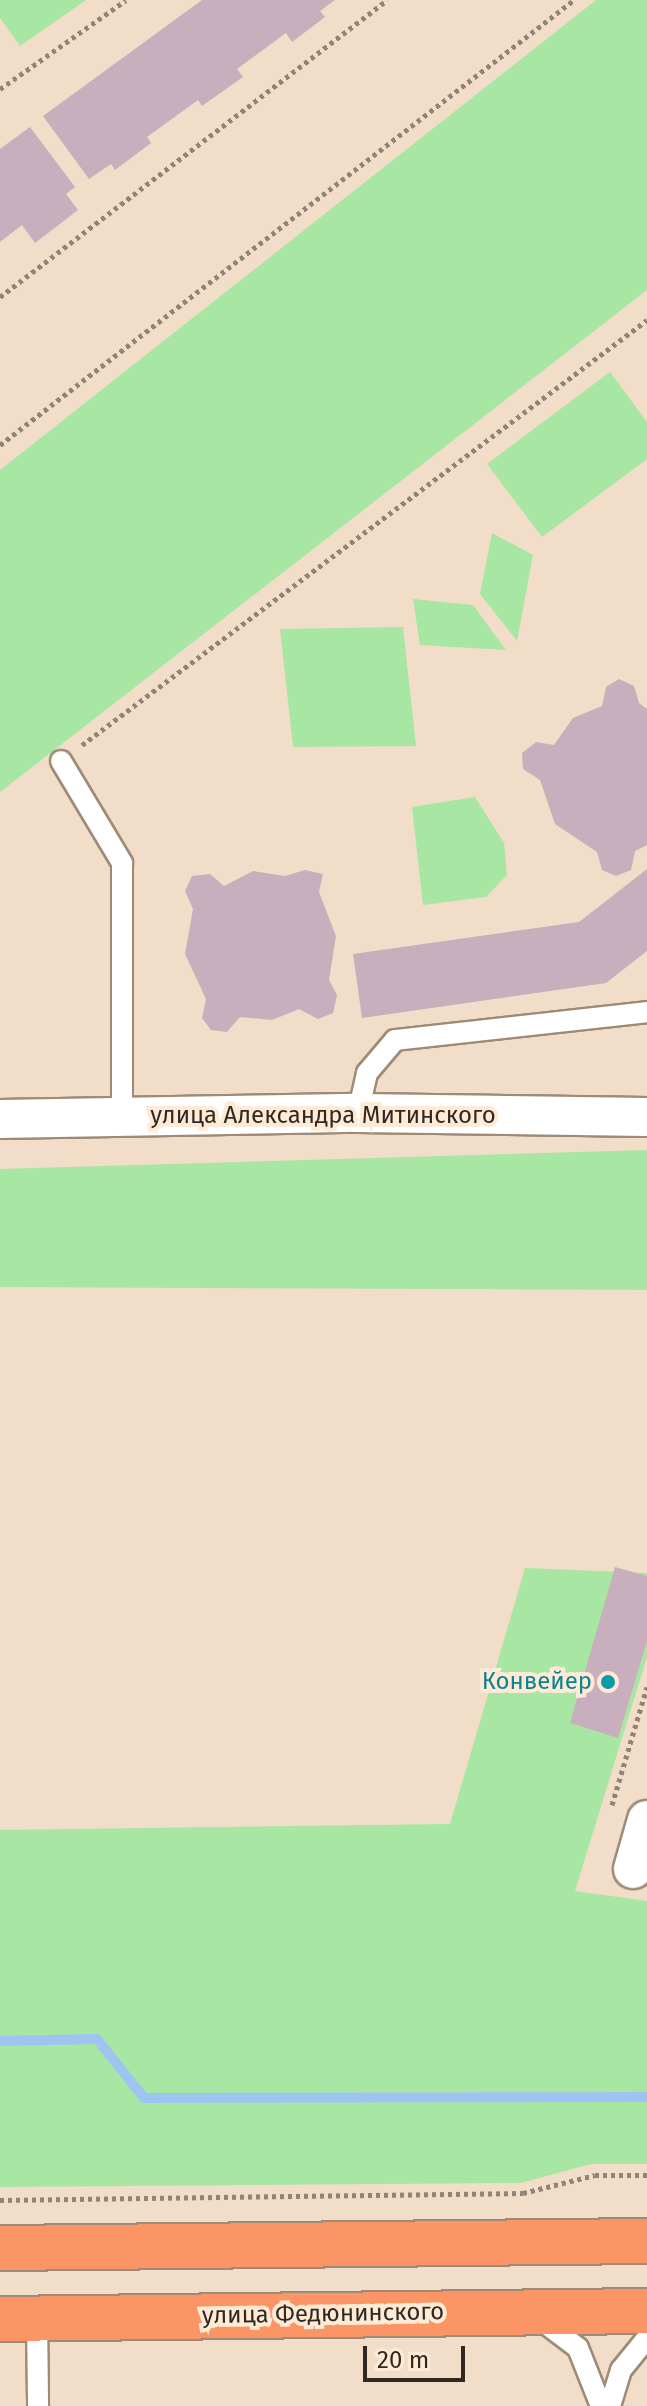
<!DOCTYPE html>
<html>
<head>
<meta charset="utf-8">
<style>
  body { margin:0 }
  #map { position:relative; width:647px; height:2406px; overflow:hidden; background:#f1ddc8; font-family:"Fira Sans",sans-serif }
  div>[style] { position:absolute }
  .green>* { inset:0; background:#a7e7a3 }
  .stream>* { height:10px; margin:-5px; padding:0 5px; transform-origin:5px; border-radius:5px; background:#a0c4f2 }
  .building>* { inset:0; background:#c9aebd }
  .path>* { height:5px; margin-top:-2.5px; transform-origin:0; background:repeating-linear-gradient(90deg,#928475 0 4px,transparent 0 8px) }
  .roads { filter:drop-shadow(2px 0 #9d8b77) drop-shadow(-2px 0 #9d8b77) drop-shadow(0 2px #9d8b77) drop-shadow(0 -2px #9d8b77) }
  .lane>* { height:20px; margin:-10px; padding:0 10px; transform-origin:10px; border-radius:10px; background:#fff }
  .street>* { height:38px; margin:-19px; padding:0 19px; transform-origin:19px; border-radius:19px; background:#fff }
  .highway>* { height:44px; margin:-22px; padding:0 22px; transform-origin:22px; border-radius:22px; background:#fc9566 }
  .dots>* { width:22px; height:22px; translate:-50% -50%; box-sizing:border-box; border:4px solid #ffebd5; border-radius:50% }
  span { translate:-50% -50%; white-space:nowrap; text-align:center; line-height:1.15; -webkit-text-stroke:8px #ffebd5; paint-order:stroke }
  .street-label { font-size:24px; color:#312921 }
  .culture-label { font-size:24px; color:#0d838f }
  .right { translate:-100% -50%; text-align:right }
  .scale { position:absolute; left:363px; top:2346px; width:102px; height:36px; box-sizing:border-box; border:4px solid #312921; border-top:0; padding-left:10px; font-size:24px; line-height:28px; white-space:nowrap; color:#312921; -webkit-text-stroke:6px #ffebd5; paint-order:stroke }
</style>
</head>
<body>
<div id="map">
  <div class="green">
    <i style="clip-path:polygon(0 0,86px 0,20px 46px,0 18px)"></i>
    <i style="clip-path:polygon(596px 0,647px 0,647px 290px,0 792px,0 470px)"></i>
    <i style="clip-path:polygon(610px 372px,647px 422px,647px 459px,542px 537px,487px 464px)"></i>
    <i style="clip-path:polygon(492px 533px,533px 555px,517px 641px,480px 594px)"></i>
    <i style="clip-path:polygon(413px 599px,473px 605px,506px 650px,420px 645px)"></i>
    <i style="clip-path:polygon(403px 627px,416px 746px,293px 747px,280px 629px)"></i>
    <i style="clip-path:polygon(475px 797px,504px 843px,507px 875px,486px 897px,423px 905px,412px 807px)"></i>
    <i style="clip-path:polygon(647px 1150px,647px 1290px,0 1287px,0 1169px)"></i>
    <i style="clip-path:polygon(525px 1568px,647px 1573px,647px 1657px,575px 1891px,647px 1901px,647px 2164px,591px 2164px,521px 2183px,0 2187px,0 1830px,450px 1824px)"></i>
  </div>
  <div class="stream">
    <i style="left:0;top:2041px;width:97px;rotate:-1.2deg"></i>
    <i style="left:97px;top:2039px;width:75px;rotate:51.5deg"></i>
    <i style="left:144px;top:2098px;width:503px;rotate:-0.11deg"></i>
  </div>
  <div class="building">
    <i style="clip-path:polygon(202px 0,335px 0,320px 11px,325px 17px,292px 42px,286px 33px,237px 69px,243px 77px,202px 106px,198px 100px,147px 137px,151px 143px,115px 170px,111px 164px,89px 179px,43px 116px)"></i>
    <i style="clip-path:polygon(30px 127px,75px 187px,66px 194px,78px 210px,35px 243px,22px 225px,0 242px,0 149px)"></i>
    <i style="clip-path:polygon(619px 679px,634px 686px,639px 703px,647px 709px,647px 845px,635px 851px,631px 870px,616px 876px,602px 870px,597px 852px,555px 824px,540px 780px,523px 769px,522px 753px,536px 742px,554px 745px,573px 718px,602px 706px,606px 687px)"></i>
    <i style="clip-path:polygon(647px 869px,647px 951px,606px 983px,362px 1018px,353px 954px,579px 922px)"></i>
    <i style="clip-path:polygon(305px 870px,323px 874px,319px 892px,336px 936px,329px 980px,337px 995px,333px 1013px,318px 1019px,299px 1009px,272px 1020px,240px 1017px,227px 1032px,211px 1030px,202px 1018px,206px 999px,185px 954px,193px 909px,185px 891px,192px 876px,210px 874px,224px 886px,253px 871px,285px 876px)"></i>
    <i style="clip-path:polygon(615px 1567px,647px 1576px,647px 1641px,618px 1738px,570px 1723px)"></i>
  </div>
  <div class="path">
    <i style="left:0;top:89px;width:154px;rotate:-35.2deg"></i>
    <i style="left:0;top:297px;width:488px;rotate:-37.5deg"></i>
    <i style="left:0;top:445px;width:726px;rotate:-37.79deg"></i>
    <i style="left:82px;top:745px;width:707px;rotate:-36.95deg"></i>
    <i style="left:612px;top:1805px;width:123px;rotate:-73.5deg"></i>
    <i style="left:0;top:2200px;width:523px;rotate:-0.77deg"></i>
    <i style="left:523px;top:2193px;width:74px;rotate:-14deg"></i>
    <i style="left:595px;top:2175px;width:52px"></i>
  </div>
  <div class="roads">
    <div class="lane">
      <i style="left:61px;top:761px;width:119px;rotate:59.1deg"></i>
      <i style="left:122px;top:863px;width:253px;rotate:90deg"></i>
      <i style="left:358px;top:1113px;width:41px;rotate:-77.3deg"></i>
      <i style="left:367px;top:1073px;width:43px;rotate:-49.7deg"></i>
      <i style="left:395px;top:1040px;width:254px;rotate:-6.3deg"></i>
      <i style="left:37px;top:2318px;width:88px;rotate:89.3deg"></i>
      <i style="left:541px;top:2320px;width:46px;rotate:37.1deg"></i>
      <i style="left:578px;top:2348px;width:62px;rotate:68.4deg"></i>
      <i style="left:610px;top:2406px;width:38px;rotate:-73deg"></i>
      <i style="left:621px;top:2370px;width:41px;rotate:-50.9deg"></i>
    </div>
    <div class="street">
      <i style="left:0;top:1119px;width:358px;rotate:-1deg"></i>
      <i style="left:358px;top:1113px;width:289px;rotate:0.8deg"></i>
      <i style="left:633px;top:1869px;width:51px;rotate:-74.1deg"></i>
    </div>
    <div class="highway">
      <i style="left:0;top:2248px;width:647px;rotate:-0.62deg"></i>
      <i style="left:0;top:2319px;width:647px;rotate:-0.71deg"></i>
    </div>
  </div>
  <div class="dots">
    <i style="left:608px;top:1682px;background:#0f9aa8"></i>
  </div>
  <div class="street-label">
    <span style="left:323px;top:1116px">улица Александра Митинского</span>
    <span style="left:323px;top:2314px;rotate:-1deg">улица Федюнинского</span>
  </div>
  <div class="culture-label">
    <span class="right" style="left:592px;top:1682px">Конвейер</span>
  </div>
  <div class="scale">20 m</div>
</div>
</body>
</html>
